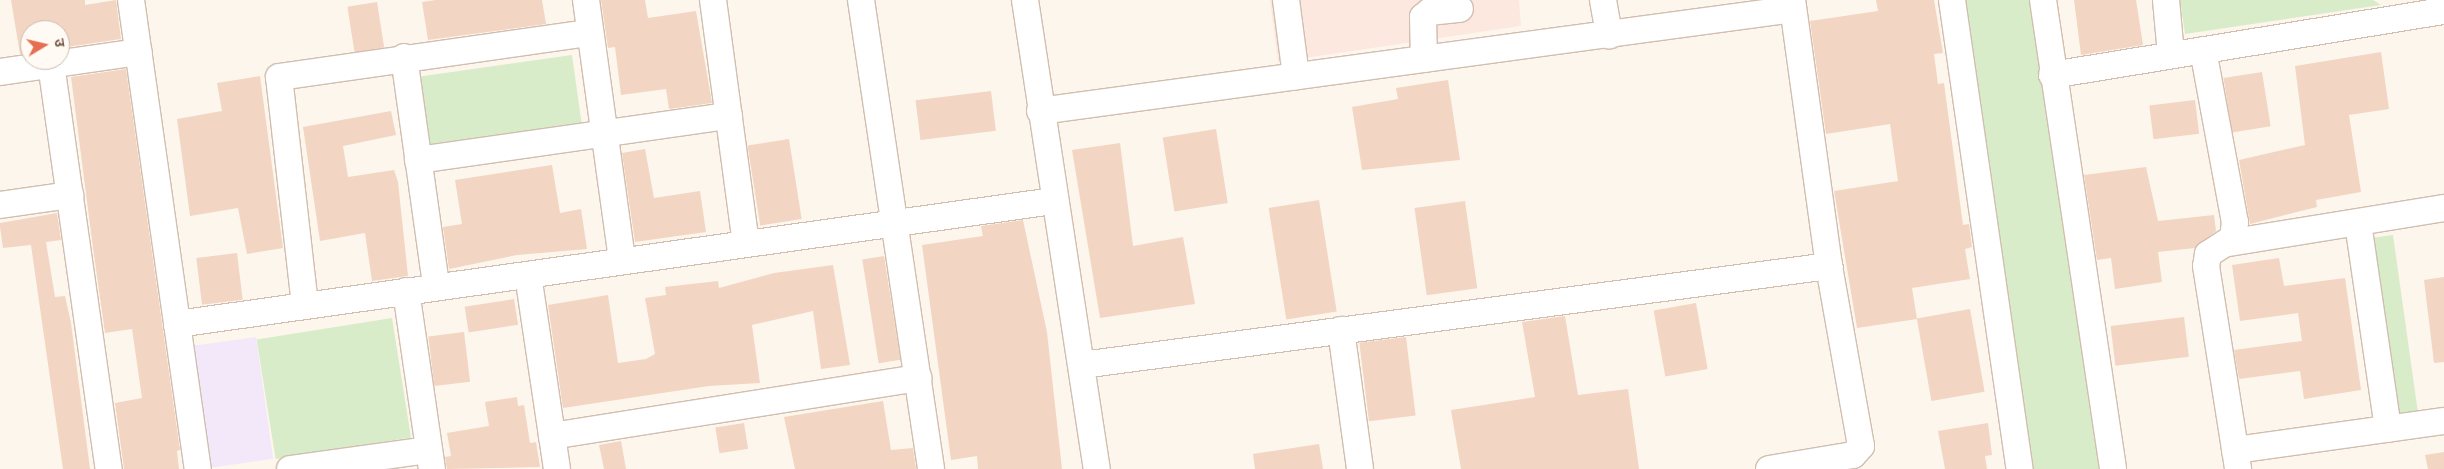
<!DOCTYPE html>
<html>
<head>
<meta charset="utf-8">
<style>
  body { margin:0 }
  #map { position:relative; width:2444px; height:469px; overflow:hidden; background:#fdf6ec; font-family:"Sofia Sans Condensed","Noto Sans Devanagari",sans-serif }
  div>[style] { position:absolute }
  .commercial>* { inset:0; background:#fde8e0 }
  .education>* { inset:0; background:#f3e8fa; transform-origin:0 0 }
  .green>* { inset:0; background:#d8ecc9; transform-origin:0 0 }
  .building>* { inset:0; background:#f3d5c3; transform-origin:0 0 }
  .roads { filter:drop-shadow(1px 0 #d1beb0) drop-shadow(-1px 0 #d1beb0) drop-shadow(0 1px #d1beb0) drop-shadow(0 -1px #d1beb0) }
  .minor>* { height:26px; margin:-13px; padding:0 13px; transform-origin:13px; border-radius:13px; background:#fff }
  span { translate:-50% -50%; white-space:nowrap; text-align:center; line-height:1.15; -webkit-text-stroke:4px #fffaf3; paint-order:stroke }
  .north { position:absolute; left:20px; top:20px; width:50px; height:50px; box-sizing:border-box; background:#fffaf3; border:1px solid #cabbb1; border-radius:50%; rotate:81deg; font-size:14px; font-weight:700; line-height:20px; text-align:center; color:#7a5c4d }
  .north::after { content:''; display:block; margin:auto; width:18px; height:22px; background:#e76f51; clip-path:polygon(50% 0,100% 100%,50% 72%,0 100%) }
</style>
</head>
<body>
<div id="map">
  <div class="commercial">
    <i style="clip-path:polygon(1270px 0,1519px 0,1521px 26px,1278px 62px)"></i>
  </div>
  <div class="education">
    <i style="left:256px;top:337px;width:123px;height:67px;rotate:82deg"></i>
  </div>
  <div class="green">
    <i style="clip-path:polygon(1958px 0,2055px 0,2100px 469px,2030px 469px)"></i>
    <i style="clip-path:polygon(2180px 0,2373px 0,2381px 5px,2185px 34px)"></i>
    <i style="left:572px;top:55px;width:72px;height:159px;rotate:82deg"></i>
    <i style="left:2393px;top:235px;width:181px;height:25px;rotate:82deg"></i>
    <i style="left:392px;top:318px;width:121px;height:137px;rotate:81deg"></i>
  </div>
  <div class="building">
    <i style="clip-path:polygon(11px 0,85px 0,85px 5px,116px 0,121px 39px,60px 48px,60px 30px,30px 30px,30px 53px,20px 54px)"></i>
    <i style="clip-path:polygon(436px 0,542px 0,546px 24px,428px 40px,422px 2px)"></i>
    <i style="clip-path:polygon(601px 0,645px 0,648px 18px,696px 11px,712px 103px,669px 109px,666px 89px,621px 95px,615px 47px,608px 48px)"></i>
    <i style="clip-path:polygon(1876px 0,1934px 0,1943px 53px,1934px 54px,1938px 84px,1944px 83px,1963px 225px,1969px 224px,1972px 247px,1965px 249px,1970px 279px,1912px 288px,1917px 319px,1857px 328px,1834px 191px,1898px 181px,1890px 124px,1826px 134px,1810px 21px,1878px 11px)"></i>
    <i style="clip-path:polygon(2074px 0,2136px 0,2143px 45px,2081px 55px)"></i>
    <i style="left:377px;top:2px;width:46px;height:30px;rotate:81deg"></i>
    <i style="clip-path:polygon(2381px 52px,2389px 109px,2349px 115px,2361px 192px,2316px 200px,2317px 207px,2250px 224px,2239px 160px,2305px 145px,2295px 66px)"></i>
    <i style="clip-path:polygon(126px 69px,180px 450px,177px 451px,179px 469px,124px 469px,115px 403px,142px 398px,132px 329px,105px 333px,93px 248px,71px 77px)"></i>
    <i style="left:2262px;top:72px;width:55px;height:39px;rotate:81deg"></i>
    <i style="clip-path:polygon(260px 76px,283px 248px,247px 254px,238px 208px,190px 216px,177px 119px,222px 111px,217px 83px)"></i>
    <i style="clip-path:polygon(1448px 80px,1460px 160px,1362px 170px,1352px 107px,1398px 99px,1396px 88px)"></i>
    <i style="left:991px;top:91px;width:40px;height:76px;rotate:83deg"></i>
    <i style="left:2195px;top:100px;width:34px;height:46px;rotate:83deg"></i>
    <i style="clip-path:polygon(391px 111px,396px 135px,343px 146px,348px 177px,394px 170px,398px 182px,408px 276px,372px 281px,365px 233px,320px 241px,303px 127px)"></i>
    <i style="left:1216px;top:129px;width:75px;height:54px;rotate:81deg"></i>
    <i style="left:789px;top:139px;width:81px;height:42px;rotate:81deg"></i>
    <i style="clip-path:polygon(1120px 143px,1133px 246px,1183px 237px,1195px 304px,1100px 318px,1072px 150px)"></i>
    <i style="clip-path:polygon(645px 149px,654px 198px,700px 191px,706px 232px,635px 242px,622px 153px)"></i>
    <i style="clip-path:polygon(552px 165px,560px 213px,581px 209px,587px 249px,517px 255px,449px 269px,443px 227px,462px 224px,455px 180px)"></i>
    <i style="clip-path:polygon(2146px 167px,2158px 221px,2214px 215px,2216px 231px,2195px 248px,2158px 252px,2162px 282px,2115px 289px,2111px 258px,2097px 260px,2084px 175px)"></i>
    <i style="left:1319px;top:200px;width:113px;height:51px;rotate:81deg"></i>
    <i style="left:1465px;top:201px;width:88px;height:51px;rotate:82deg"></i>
    <i style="clip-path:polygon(57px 213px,61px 240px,46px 242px,55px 297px,65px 296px,71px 323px,90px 469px,63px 469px,31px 245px,3px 248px,0 227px,0 223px)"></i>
    <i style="clip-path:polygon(1023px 220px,1047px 332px,1062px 469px,978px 469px,977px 456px,951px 460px,922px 245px,983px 236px,981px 226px)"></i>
    <i style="left:237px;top:253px;width:47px;height:41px;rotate:83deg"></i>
    <i style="left:884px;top:256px;width:105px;height:22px;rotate:81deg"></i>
    <i style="clip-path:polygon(2279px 258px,2284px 286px,2345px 278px,2361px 390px,2304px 399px,2300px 371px,2239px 379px,2234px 350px,2302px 341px,2298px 313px,2240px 321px,2232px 265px)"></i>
    <i style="clip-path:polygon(833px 265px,850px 365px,821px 369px,813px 311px,752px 325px,760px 383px,709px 386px,563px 408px,548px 305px,608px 295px,618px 363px,646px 359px,655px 354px,645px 298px,666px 295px,665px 287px,718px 281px,719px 288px,774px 273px)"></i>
    <i style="clip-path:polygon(2444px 277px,2444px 362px,2434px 363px,2424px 280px)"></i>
    <i style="left:514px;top:299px;width:26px;height:50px;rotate:81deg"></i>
    <i style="left:1696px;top:303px;width:67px;height:43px;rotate:80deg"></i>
    <i style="left:1970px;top:309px;width:84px;height:54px;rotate:80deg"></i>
    <i style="clip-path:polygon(1565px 316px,1578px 395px,1628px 389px,1639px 469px,1461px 469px,1451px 410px,1535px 397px,1522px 322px)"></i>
    <i style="left:2184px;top:317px;width:40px;height:74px;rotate:83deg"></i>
    <i style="left:464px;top:332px;width:50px;height:36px;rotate:83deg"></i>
    <i style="left:1406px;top:337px;width:79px;height:47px;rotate:83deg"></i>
    <i style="clip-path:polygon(517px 397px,518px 406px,524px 405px,530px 443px,536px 442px,540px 467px,447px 469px,445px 457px,451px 456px,447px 433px,489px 426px,485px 402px)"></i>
    <i style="clip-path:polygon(883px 401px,891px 450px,913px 448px,916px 469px,795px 469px,784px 417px)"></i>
    <i style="left:744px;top:423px;width:26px;height:29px;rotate:81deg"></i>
    <i style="clip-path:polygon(1988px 423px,1992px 455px,1985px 456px,1987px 469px,1945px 469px,1938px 431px)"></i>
    <i style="clip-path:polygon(621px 441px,626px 469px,604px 469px,599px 445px)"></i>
    <i style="clip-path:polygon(1319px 444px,1323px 469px,1255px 469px,1253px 454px)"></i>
    <i style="clip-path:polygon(2444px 452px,2444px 469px,2428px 469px,2425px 455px)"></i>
  </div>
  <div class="roads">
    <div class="minor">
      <i style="left:131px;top:0;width:474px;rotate:81.9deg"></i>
      <i style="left:586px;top:0;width:263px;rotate:82.1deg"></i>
      <i style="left:713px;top:0;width:245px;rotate:82.3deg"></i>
      <i style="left:861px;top:0;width:474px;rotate:81.5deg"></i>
      <i style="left:1025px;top:0;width:474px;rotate:81.3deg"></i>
      <i style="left:1286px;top:0;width:77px;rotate:82.5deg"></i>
      <i style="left:1603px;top:0;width:36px;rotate:80deg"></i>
      <i style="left:1952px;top:0;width:474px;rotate:81.8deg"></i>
      <i style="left:2043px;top:0;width:474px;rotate:81.5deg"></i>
      <i style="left:2166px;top:0;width:55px;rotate:84.8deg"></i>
      <i style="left:2203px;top:50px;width:175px;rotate:79.5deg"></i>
      <i style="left:2235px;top:222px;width:16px;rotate:97deg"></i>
      <i style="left:2233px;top:238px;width:30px;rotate:147deg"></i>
      <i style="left:2208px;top:254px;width:12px;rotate:99deg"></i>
      <i style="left:2206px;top:266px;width:206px;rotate:81deg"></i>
      <i style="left:404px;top:57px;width:231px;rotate:82deg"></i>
      <i style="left:1424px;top:59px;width:42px;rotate:-91.4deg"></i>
      <i style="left:1423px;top:17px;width:8px;rotate:-40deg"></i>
      <i style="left:1429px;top:12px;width:31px;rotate:-6deg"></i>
      <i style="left:51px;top:64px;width:409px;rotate:81.9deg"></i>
      <i style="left:0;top:72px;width:140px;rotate:-8.2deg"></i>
      <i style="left:2052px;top:75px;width:397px;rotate:-9.3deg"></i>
      <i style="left:1040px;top:111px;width:760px;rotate:-7.71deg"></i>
      <i style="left:418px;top:160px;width:314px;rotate:-8.1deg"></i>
      <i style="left:0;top:205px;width:71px;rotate:-8.1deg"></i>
      <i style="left:2358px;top:223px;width:208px;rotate:81.7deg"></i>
      <i style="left:2228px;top:243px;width:219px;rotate:-9.2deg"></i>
      <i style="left:528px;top:275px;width:196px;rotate:81.5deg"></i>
      <i style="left:406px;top:291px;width:180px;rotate:81.7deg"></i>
      <i style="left:305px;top:305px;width:229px;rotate:-96.5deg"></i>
      <i style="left:279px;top:77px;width:314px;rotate:-8.1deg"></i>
      <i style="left:177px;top:324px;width:885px;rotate:-7.99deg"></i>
      <i style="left:1341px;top:330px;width:140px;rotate:82.2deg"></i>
      <i style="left:1082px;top:365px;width:754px;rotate:-7.55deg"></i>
      <i style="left:552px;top:436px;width:371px;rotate:-9deg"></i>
      <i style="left:2235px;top:450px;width:211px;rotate:-7.9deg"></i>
      <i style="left:290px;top:469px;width:140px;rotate:-7.8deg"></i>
      <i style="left:1769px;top:469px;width:85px;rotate:-9.5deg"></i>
      <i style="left:1853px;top:455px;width:12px;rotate:-48deg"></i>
      <i style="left:1861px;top:446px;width:183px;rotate:-100.1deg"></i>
      <i style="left:1829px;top:266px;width:269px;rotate:-97.9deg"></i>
    </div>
  </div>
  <div class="north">उ</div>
</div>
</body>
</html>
